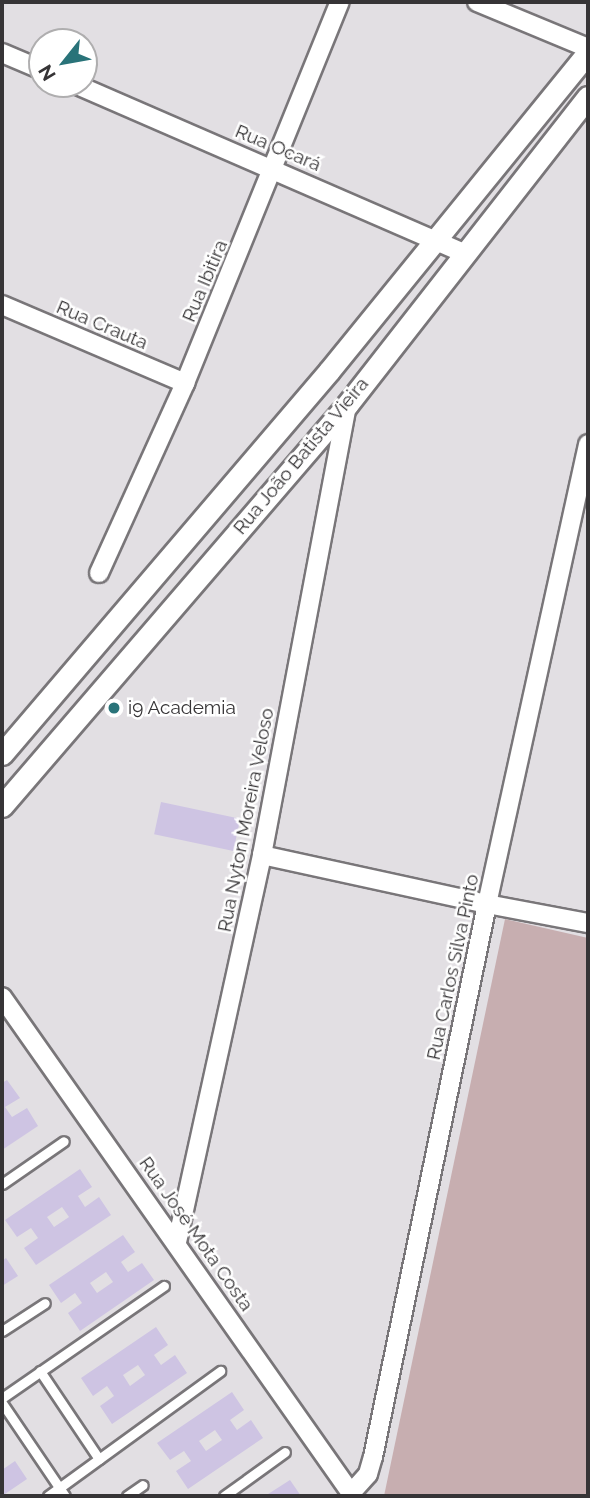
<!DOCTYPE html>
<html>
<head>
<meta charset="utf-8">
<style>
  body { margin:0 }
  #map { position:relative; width:590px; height:1498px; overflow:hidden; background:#e2dfe3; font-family:Raleway,sans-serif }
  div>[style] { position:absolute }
  .green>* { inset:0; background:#c7aeb0 }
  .building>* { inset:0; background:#cec4e3; transform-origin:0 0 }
  .roads { filter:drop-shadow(2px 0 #797679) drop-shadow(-2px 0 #797679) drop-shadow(0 2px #797679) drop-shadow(0 -2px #797679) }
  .service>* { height:9px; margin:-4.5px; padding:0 4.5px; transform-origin:4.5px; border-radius:4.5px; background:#fff }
  .minor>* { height:18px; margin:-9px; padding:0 9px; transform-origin:9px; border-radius:9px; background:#fff }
  .tertiary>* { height:21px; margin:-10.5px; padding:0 10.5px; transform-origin:10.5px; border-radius:10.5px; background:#fff }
  .dots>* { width:19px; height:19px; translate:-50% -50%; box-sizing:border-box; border:4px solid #fff; border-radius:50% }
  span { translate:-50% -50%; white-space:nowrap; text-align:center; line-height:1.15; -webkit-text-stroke:5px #fff; paint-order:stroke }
  .street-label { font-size:19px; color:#363436 }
  .poi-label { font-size:19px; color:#363436 }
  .left { translate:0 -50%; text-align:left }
  .frame { position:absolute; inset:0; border:4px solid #363436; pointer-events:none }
  .north { position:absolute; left:28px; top:28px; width:70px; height:70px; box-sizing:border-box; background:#fff; border:2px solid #afaeaf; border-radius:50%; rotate:239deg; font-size:19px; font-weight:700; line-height:28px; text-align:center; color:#363436 }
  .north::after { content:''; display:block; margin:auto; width:24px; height:32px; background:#297379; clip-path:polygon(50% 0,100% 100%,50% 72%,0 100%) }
</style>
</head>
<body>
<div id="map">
  <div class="green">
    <i style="clip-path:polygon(505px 919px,588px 938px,588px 1496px,384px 1496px)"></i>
  </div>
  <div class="building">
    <i style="left:161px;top:802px;width:81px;height:33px;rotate:12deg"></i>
    <i style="clip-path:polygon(7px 1080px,20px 1098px,5px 1107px,12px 1117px,27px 1108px,38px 1126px,2px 1150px,2px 1083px)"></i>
    <i style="clip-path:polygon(evenodd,80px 1169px,92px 1187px,78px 1196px,85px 1207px,99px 1197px,111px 1215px,36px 1265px,24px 1248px,38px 1238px,31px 1228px,17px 1237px,5px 1220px,80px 1169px,62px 1207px,69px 1217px,54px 1227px,47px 1217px,62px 1207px)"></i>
    <i style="clip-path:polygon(evenodd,123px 1235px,135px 1252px,121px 1262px,128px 1272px,142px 1263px,154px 1280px,80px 1331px,68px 1313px,82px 1303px,75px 1293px,61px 1303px,49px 1285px,123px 1235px,106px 1272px,113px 1282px,97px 1293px,90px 1283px,106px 1272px)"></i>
    <i style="clip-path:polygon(6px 1258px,18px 1276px,2px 1286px,2px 1261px)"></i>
    <i style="clip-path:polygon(evenodd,156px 1327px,168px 1345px,154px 1355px,161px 1365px,175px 1355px,187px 1373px,112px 1424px,100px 1406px,114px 1396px,107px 1386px,93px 1396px,81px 1378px,156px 1327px,138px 1365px,145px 1375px,130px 1386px,123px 1375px,138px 1365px)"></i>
    <i style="clip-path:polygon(evenodd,232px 1392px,244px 1410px,230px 1420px,237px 1430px,251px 1420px,263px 1438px,188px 1489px,176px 1471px,191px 1461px,184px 1451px,170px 1460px,157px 1443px,232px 1392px,215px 1430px,222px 1440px,206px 1451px,199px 1441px,215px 1430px)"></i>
    <i style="clip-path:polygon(15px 1461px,27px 1479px,2px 1496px,2px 1470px)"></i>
    <i style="clip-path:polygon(290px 1480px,301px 1496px,265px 1496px)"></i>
  </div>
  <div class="roads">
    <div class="service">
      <i style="left:2px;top:1184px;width:75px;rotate:-34.7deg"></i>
      <i style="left:2px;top:1331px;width:51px;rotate:-33.1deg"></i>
      <i style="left:40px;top:1371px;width:106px;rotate:56.2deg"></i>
      <i style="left:2px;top:1398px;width:197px;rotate:-34.7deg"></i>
      <i style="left:2px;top:1403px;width:112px;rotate:55.9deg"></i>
      <i style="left:48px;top:1496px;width:213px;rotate:-36deg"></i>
      <i style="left:127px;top:1496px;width:19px;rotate:-35deg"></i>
      <i style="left:224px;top:1496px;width:75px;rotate:-35.8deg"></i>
    </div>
    <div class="minor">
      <i style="left:477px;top:2px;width:120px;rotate:22.5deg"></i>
      <i style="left:2px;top:53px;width:43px;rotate:23deg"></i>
      <i style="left:75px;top:84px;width:423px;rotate:23.5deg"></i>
      <i style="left:2px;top:305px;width:199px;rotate:23.1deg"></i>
      <i style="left:99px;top:573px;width:209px;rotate:-65.6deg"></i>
      <i style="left:185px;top:383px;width:411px;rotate:-67.9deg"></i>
      <i style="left:262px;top:855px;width:230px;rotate:12.3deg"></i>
      <i style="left:487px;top:904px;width:103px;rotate:10.7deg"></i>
      <i style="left:2px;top:997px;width:610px;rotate:54.88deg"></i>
      <i style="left:177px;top:1242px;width:396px;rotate:-77.6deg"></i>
      <i style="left:262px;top:855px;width:458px;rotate:-79.3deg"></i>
      <i style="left:351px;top:1493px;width:25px;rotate:-48deg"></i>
      <i style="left:368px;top:1474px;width:18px;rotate:-74deg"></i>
      <i style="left:373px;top:1457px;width:565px;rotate:-78.35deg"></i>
      <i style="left:487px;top:904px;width:471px;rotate:-77.6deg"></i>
    </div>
    <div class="tertiary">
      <i style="left:2px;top:754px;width:504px;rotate:-49.51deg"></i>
      <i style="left:329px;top:371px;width:411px;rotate:-50.9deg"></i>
      <i style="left:2px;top:806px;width:529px;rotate:-49.29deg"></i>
      <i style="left:347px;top:405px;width:391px;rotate:-52deg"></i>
    </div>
  </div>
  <div class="dots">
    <i style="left:114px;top:708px;background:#297379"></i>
  </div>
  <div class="street-label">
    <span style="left:278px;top:148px;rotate:23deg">Rua Ocará</span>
    <span style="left:205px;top:281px;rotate:-67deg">Rua Ibitira</span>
    <span style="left:102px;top:325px;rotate:23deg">Rua Crauta</span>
    <span style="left:301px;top:456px;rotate:-50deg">Rua João Batista Vieira</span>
    <span style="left:246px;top:820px;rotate:-79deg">Rua Nyton Moreira Veloso</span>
    <span style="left:453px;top:967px;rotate:-78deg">Rua Carlos Silva Pinto</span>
    <span style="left:196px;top:1234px;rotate:55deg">Rua José Mota Costa</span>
  </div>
  <div class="poi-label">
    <span class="left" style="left:128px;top:708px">i9 Academia</span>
  </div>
  <div class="frame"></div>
  <div class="north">N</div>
</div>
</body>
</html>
